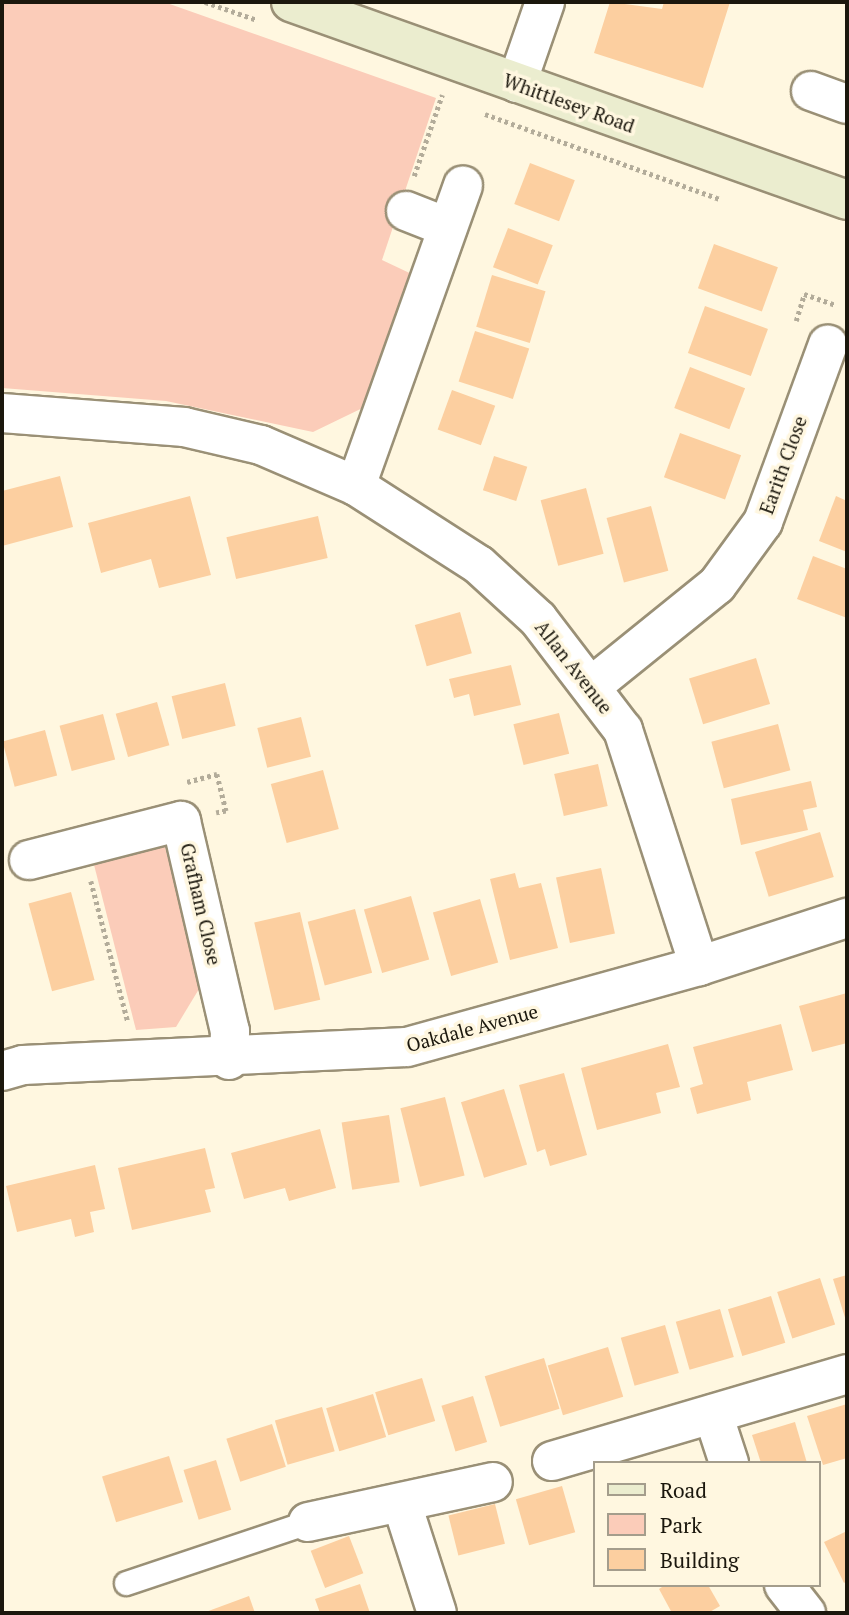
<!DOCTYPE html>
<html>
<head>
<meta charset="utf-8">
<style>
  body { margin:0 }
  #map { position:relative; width:849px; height:1615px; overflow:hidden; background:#fff7e0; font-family:"PT Serif",serif }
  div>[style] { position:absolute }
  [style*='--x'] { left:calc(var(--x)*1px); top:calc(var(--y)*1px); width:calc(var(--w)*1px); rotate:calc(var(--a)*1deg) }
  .green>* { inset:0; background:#fbccb9 }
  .building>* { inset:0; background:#fccfa0; transform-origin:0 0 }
  .path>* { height:4.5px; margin-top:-2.25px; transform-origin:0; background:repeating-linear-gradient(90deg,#b3ac9a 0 3.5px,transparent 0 7px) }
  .roads { filter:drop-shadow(2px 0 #9a9076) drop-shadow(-2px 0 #9a9076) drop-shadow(0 2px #9a9076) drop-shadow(0 -2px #9a9076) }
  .service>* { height:23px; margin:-11.5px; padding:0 11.5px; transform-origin:11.5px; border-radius:11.5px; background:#fff }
  .minor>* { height:38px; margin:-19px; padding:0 19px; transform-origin:19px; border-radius:19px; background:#fff }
  .tertiary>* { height:38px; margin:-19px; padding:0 19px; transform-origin:19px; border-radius:19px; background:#fff }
  .secondary>* { height:38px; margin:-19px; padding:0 19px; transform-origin:19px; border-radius:19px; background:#ebedcf }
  span { translate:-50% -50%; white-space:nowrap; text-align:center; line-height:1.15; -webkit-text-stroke:7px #fff7e0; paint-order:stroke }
  .street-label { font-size:19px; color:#1b170d }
  .frame { position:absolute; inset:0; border:4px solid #1b170d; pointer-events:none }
  .legend { position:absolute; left:593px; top:1461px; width:228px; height:126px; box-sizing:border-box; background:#fff7e0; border:2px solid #a49d8c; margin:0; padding:9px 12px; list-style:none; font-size:21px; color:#1b170d }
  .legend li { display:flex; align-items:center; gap:14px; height:35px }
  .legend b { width:35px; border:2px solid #a49d8c }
</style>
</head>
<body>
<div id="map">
  <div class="green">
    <i style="clip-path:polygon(2px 2px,164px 2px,436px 98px,382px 260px,418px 277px,377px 401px,313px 432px,166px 401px,2px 388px)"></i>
    <i style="clip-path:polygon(143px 837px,165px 847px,202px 984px,176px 1027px,136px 1030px,90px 849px)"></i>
  </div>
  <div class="building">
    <i style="clip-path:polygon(610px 2px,662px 9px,664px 2px,730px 2px,703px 88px,594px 53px)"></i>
    <i style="left:530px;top:163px;width:48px;height:44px;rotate:21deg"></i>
    <i style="left:508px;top:228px;width:48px;height:42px;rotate:21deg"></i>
    <i style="left:714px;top:244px;width:68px;height:47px;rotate:20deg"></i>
    <i style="left:492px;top:275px;width:56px;height:54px;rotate:17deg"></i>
    <i style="left:705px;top:306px;width:67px;height:50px;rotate:20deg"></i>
    <i style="left:475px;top:331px;width:57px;height:53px;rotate:18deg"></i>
    <i style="left:690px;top:367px;width:59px;height:44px;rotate:21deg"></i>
    <i style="left:452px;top:390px;width:46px;height:42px;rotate:20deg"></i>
    <i style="left:680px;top:433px;width:65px;height:47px;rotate:20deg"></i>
    <i style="left:494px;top:456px;width:35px;height:36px;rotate:18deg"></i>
    <i style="clip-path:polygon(60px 476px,73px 527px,2px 546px,2px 491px)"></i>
    <i style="left:586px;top:488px;width:68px;height:47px;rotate:75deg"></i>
    <i style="clip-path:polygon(190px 496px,211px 575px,159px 588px,151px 559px,101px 573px,88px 523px)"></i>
    <i style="clip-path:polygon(836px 496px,847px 501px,847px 552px,819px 541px)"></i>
    <i style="left:651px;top:506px;width:67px;height:46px;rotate:75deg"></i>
    <i style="left:318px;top:516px;width:43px;height:94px;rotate:77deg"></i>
    <i style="clip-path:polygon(813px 556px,847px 569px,847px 618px,797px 599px)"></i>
    <i style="left:460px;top:612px;width:43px;height:47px;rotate:74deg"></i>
    <i style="left:756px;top:658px;width:48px;height:70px;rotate:73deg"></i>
    <i style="clip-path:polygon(511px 665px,521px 705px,474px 716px,469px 694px,454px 698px,449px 679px)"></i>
    <i style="left:225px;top:683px;width:44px;height:55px;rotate:76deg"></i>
    <i style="left:157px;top:702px;width:45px;height:43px;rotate:74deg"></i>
    <i style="left:559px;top:713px;width:42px;height:47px;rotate:76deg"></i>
    <i style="left:103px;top:714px;width:47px;height:45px;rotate:75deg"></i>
    <i style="left:301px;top:717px;width:41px;height:45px;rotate:76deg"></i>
    <i style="left:778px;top:724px;width:48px;height:69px;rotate:75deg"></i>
    <i style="left:45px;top:730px;width:47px;height:44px;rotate:75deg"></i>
    <i style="left:598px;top:764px;width:43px;height:45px;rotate:77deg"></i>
    <i style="left:323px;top:770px;width:61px;height:54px;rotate:75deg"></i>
    <i style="clip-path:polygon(811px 781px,817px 807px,803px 810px,808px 830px,741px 845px,731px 799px)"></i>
    <i style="left:820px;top:832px;width:47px;height:68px;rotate:73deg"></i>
    <i style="left:601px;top:868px;width:67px;height:46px;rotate:78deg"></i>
    <i style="clip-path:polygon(515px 873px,519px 888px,541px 883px,558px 948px,510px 960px,490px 879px)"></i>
    <i style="left:71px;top:892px;width:91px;height:44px;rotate:75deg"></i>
    <i style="left:411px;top:896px;width:66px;height:49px;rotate:74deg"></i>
    <i style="left:480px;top:899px;width:66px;height:49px;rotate:74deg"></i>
    <i style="left:355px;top:909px;width:66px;height:49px;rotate:75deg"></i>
    <i style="left:300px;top:912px;width:90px;height:47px;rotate:77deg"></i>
    <i style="clip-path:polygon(847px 993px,847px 1043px,812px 1052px,799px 1006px)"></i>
    <i style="clip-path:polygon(781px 1024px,793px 1070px,747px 1082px,751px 1100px,697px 1114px,690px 1088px,703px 1084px,693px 1047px)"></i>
    <i style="clip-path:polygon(668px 1044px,680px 1087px,656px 1093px,661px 1113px,597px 1130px,581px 1068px)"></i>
    <i style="clip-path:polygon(564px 1073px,587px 1155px,550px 1166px,545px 1149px,537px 1152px,519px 1085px)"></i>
    <i style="left:504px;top:1089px;width:79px;height:45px;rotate:73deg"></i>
    <i style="left:445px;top:1097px;width:81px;height:46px;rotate:76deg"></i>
    <i style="left:389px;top:1115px;width:68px;height:48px;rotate:81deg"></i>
    <i style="clip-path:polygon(320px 1129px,336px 1188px,289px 1201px,285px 1188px,244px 1199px,231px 1153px)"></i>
    <i style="clip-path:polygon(205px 1148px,215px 1188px,205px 1190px,211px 1212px,132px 1230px,118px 1168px)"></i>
    <i style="clip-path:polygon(95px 1165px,105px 1209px,90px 1212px,94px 1232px,75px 1237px,71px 1219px,17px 1232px,6px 1186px)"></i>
    <i style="clip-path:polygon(847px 1275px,847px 1324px,833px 1279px)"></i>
    <i style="left:820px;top:1278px;width:49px;height:45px;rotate:72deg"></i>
    <i style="left:771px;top:1296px;width:49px;height:45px;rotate:73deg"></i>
    <i style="left:720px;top:1309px;width:50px;height:46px;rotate:74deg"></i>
    <i style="left:665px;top:1325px;width:50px;height:46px;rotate:74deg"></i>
    <i style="left:608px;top:1347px;width:52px;height:63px;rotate:73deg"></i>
    <i style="left:544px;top:1358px;width:53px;height:62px;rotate:73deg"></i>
    <i style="left:422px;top:1378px;width:45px;height:49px;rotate:73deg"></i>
    <i style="left:373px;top:1394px;width:45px;height:49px;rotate:73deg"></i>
    <i style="left:473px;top:1396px;width:48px;height:33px;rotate:73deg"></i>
    <i style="clip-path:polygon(847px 1404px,847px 1458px,823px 1465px,807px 1416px)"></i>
    <i style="left:322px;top:1407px;width:46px;height:49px;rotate:74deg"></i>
    <i style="clip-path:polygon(795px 1422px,807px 1463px,761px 1463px,752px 1435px)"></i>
    <i style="left:272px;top:1424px;width:45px;height:48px;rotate:72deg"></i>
    <i style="left:169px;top:1456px;width:48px;height:70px;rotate:73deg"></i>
    <i style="left:216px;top:1460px;width:52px;height:34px;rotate:73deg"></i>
    <i style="left:562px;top:1486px;width:48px;height:48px;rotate:74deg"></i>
    <i style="left:495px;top:1504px;width:41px;height:48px;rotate:76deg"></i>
    <i style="clip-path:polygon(847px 1531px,847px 1581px,844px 1583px,824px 1542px)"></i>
    <i style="left:349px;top:1536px;width:40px;height:41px;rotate:69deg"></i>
    <i style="clip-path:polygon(360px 1584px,370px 1613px,320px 1613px,315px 1599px)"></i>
    <i style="clip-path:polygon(665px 1585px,708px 1585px,720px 1606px,708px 1613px,672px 1613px,659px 1589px)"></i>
    <i style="clip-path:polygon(249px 1596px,255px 1613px,203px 1613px)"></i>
  </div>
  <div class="path">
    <i style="--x:205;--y:2;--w:55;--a:19.1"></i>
    <i style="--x:485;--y:114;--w:250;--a:19.9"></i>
    <i style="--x:414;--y:176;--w:86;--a:-70.9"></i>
    <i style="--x:796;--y:321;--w:28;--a:-73"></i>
    <i style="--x:804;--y:294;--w:34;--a:19"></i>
    <i style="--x:187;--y:782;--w:31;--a:-15"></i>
    <i style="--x:217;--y:774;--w:38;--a:76"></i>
    <i style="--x:226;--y:811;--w:10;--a:169"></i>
    <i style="--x:91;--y:881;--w:146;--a:75.3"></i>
  </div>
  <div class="roads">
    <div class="service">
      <i style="--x:126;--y:1583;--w:192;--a:-18.5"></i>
    </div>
    <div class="minor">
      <i style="--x:811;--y:91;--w:38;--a:20"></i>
      <i style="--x:406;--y:211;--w:41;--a:21.5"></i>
      <i style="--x:2;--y:413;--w:183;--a:4.4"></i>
      <i style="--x:184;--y:427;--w:79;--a:13.2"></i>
      <i style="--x:261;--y:445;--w:103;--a:23.3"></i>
      <i style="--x:356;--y:486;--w:146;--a:32.7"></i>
      <i style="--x:479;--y:565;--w:80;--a:42.5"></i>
      <i style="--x:538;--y:619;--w:140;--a:52.6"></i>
      <i style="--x:623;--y:730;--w:248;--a:72.1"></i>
      <i style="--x:356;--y:486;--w:319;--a:-70.4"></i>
      <i style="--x:593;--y:685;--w:159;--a:-38.9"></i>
      <i style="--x:717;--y:585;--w:78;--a:-53.9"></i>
      <i style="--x:763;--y:522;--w:189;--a:-69.9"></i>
      <i style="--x:29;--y:860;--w:157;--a:-14.4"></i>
      <i style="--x:181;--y:821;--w:216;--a:76.9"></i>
      <i style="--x:230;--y:1031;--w:29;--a:92"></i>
      <i style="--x:2;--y:1071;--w:22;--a:-16"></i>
      <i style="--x:23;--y:1065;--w:384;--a:-2.7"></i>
      <i style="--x:407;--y:1047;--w:303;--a:-15.5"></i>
      <i style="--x:699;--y:966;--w:156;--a:-18"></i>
      <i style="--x:713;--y:1414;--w:52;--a:71.9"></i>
      <i style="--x:552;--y:1461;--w:308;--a:-16.4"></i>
      <i style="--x:402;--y:1504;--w:114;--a:72.2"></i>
      <i style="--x:308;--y:1522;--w:189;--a:-12.2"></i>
      <i style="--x:784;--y:1585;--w:36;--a:52"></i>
    </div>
    <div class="tertiary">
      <i style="--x:517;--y:83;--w:86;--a:-70.9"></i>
    </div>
    <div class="secondary">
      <i style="--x:291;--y:2;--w:590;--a:19.6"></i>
    </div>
  </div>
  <div class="street-label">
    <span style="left:569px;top:103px;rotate:20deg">Whittlesey Road</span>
    <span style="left:783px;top:465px;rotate:-70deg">Earith Close</span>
    <span style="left:574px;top:667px;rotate:52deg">Allan Avenue</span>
    <span style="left:201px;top:904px;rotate:77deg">Grafham Close</span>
    <span style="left:472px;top:1028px;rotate:-15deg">Oakdale Avenue</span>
  </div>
  <div class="frame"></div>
  <ul class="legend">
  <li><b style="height:9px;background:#ebedcf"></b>Road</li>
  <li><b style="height:19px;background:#fbccb9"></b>Park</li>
  <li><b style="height:19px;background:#fccfa0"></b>Building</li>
  </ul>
</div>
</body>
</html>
